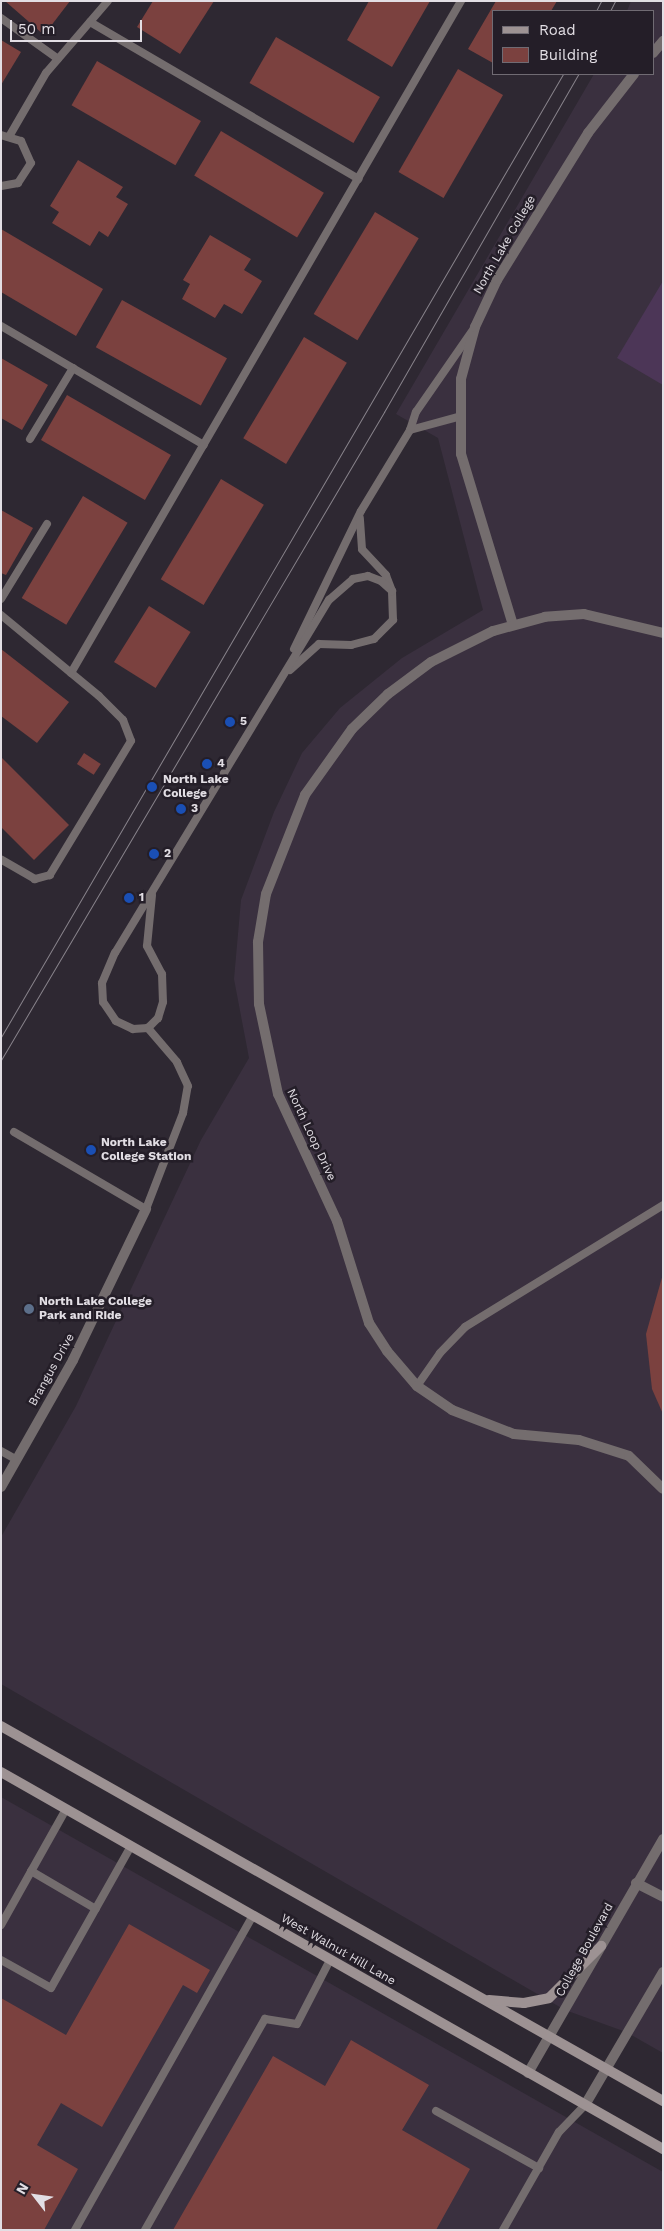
<!DOCTYPE html>
<html>
<head>
<meta charset="utf-8">
<style>
  body { margin:0 }
  #map { position:relative; width:664px; height:2231px; overflow:hidden; background:#2e2832; font-family:"Work Sans",sans-serif }
  div>[style] { position:absolute }
  [style*='--x'] { left:calc(var(--x)*1px); top:calc(var(--y)*1px); width:calc(var(--w)*1px); rotate:calc(var(--a)*1deg) }
  .built>* { inset:0; background:#3a303f }
  .green>* { inset:0; background:#4c3657 }
  .building>* { inset:0; background:#7b413f; transform-origin:0 0 }
  .lane>* { height:8px; margin:-4px; padding:0 4px; transform-origin:4px; border-radius:4px; background:#746d6e }
  .street>* { height:10px; margin:-5px; padding:0 5px; transform-origin:5px; border-radius:5px; background:#746d6e }
  .secondary>* { height:10px; margin:-5px; padding:0 5px; transform-origin:5px; border-radius:5px; background:#9d9293 }
  .tram>* { height:1px; margin:-0.5px; padding:0 0.5px; transform-origin:0.5px; border-radius:0.5px; background:#88838b }
  .dots>* { width:14px; height:14px; translate:-50% -50%; box-sizing:border-box; border:2px solid #241e28; border-radius:50% }
  span { translate:-50% -50%; white-space:nowrap; text-align:center; line-height:1.15; -webkit-text-stroke:5px #241e28; paint-order:stroke }
  .street-label { font-size:12px; color:#e2dee4 }
  .poi-label { font-size:12px; color:#e2dee4; font-weight:700 }
  .left { translate:0 -50%; text-align:left }
  .frame { position:absolute; inset:0; border:2px solid #e2dee4; pointer-events:none }
  .legend { position:absolute; left:492px; top:10px; width:162px; height:65px; box-sizing:border-box; background:#241e28; border:1px solid #706b73; margin:0; padding:6px 9px; list-style:none; font-size:15px; color:#e2dee4 }
  .legend li { display:flex; align-items:center; gap:10px; height:25px }
  .legend b { width:25px; border:1px solid #706b73 }
  .north { position:absolute; left:10px; top:2171px; width:50px; height:50px; -webkit-text-stroke:4px #241e28; paint-order:stroke; rotate:300deg; font-size:14px; font-weight:700; line-height:20px; text-align:center; color:#e2dee4 }
  .north::after { content:''; display:block; margin:auto; width:18px; height:22px; background:#e2dee4; clip-path:polygon(50% 0,100% 100%,50% 72%,0 100%) }
  .scale { position:absolute; left:10px; top:20px; width:132px; height:22px; box-sizing:border-box; border:2px solid #e2dee4; border-top:0; padding-left:6px; font-size:15px; line-height:18px; white-space:nowrap; color:#e2dee4; -webkit-text-stroke:4px #241e28; paint-order:stroke }
</style>
</head>
<body>
<div id="map">
  <div class="built">
    <i style="clip-path:polygon(631px 1px,663px 1px,663px 2053px,626px 2032px,565px 2010px,1px 1684px,1px 1537px,76px 1406px,201px 1140px,249px 1058px,234px 979px,241px 900px,274px 812px,302px 753px,340px 708px,402px 658px,483px 610px,438px 438px,396px 414px,594px 74px,653px 74px,653px 11px,627px 11px)"></i>
    <i style="clip-path:polygon(1px 1797px,663px 2172px,663px 2230px,1px 2230px)"></i>
  </div>
  <div class="green">
    <i style="clip-path:polygon(663px 281px,663px 385px,617px 358px)"></i>
  </div>
  <div class="building">
    <i style="clip-path:polygon(5px 1px,70px 1px,44px 35px)"></i>
    <i style="clip-path:polygon(153px 1px,214px 1px,180px 54px,137px 27px)"></i>
    <i style="clip-path:polygon(369px 1px,430px 1px,392px 67px,347px 40px)"></i>
    <i style="clip-path:polygon(496px 1px,557px 1px,551px 11px,493px 11px,493px 63px,468px 49px)"></i>
    <i style="left:276px;top:37px;width:120px;height:53px;rotate:30deg"></i>
    <i style="clip-path:polygon(1px 40px,21px 52px,1px 85px)"></i>
    <i style="left:97px;top:61px;width:120px;height:51px;rotate:30deg"></i>
    <i style="left:458px;top:69px;width:52px;height:119px;rotate:30deg"></i>
    <i style="left:221px;top:131px;width:120px;height:52px;rotate:31deg"></i>
    <i style="clip-path:polygon(78px 160px,123px 187px,116px 197px,128px 204px,108px 237px,99px 231px,90px 246px,52px 223px,59px 212px,50px 206px)"></i>
    <i style="left:375px;top:212px;width:51px;height:119px;rotate:31deg"></i>
    <i style="clip-path:polygon(1px 229px,103px 289px,76px 336px,1px 292px)"></i>
    <i style="clip-path:polygon(210px 235px,251px 259px,244px 270px,262px 281px,242px 314px,224px 304px,215px 318px,182px 299px,190px 284px,183px 280px)"></i>
    <i style="left:122px;top:300px;width:120px;height:54px;rotate:29deg"></i>
    <i style="left:304px;top:337px;width:50px;height:118px;rotate:31deg"></i>
    <i style="clip-path:polygon(1px 358px,48px 385px,22px 430px,1px 418px)"></i>
    <i style="left:67px;top:395px;width:120px;height:52px;rotate:30deg"></i>
    <i style="left:221px;top:479px;width:50px;height:117px;rotate:31deg"></i>
    <i style="left:83px;top:496px;width:52px;height:119px;rotate:31deg"></i>
    <i style="clip-path:polygon(1px 510px,33px 528px,6px 575px,1px 573px)"></i>
    <i style="left:149px;top:606px;width:49px;height:66px;rotate:32deg"></i>
    <i style="clip-path:polygon(1px 649px,69px 702px,37px 743px,1px 716px)"></i>
    <i style="left:84px;top:753px;width:20px;height:13px;rotate:33deg"></i>
    <i style="clip-path:polygon(1px 757px,69px 825px,34px 860px,1px 827px)"></i>
    <i style="clip-path:polygon(663px 1274px,663px 1414px,652px 1389px,646px 1334px)"></i>
    <i style="clip-path:polygon(129px 1924px,210px 1970px,197px 1993px,183px 1985px,102px 2127px,61px 2103px,37px 2145px,78px 2169px,44px 2230px,1px 2230px,1px 1998px,66px 2035px)"></i>
    <i style="clip-path:polygon(351px 2040px,429px 2085px,402px 2130px,470px 2169px,436px 2230px,173px 2230px,273px 2056px,325px 2086px)"></i>
  </div>
  <div class="lane">
    <i style="--x:1;--y:18;--w:70;--a:35.7"></i>
    <i style="--x:90;--y:22;--w:311;--a:30.3"></i>
    <i style="--x:1;--y:135;--w:21;--a:17"></i>
    <i style="--x:21;--y:141;--w:24;--a:66"></i>
    <i style="--x:31;--y:163;--w:24;--a:123"></i>
    <i style="--x:18;--y:183;--w:17;--a:170"></i>
    <i style="--x:10;--y:135;--w:72;--a:-59.9"></i>
    <i style="--x:46;--y:73;--w:95;--a:-49.3"></i>
    <i style="--x:1;--y:326;--w:235;--a:30.4"></i>
    <i style="--x:410;--y:430;--w:50;--a:-15.2"></i>
    <i style="--x:30;--y:439;--w:83;--a:-58.8"></i>
    <i style="--x:1;--y:599;--w:88;--a:-58.5"></i>
    <i style="--x:1;--y:615;--w:127;--a:39.6"></i>
    <i style="--x:99;--y:696;--w:34;--a:45"></i>
    <i style="--x:123;--y:720;--w:22;--a:69"></i>
    <i style="--x:131;--y:741;--w:157;--a:121.2"></i>
    <i style="--x:50;--y:875;--w:16;--a:165"></i>
    <i style="--x:35;--y:879;--w:39;--a:-150"></i>
    <i style="--x:294;--y:649;--w:153;--a:-64.1"></i>
    <i style="--x:361;--y:511;--w:95;--a:-58.8"></i>
    <i style="--x:410;--y:430;--w:19;--a:-72"></i>
    <i style="--x:416;--y:412;--w:98;--a:-55.3"></i>
    <i style="--x:290;--y:670;--w:39;--a:-42"></i>
    <i style="--x:319;--y:644;--w:32;--a:2"></i>
    <i style="--x:351;--y:645;--w:24;--a:-15"></i>
    <i style="--x:374;--y:639;--w:27;--a:-45"></i>
    <i style="--x:393;--y:620;--w:29;--a:-92"></i>
    <i style="--x:392;--y:591;--w:17;--a:-111"></i>
    <i style="--x:386;--y:575;--w:35;--a:-133"></i>
    <i style="--x:362;--y:549;--w:31;--a:-94"></i>
    <i style="--x:71;--y:673;--w:777;--a:-59.87"></i>
    <i style="--x:152;--y:895;--w:51;--a:95.6"></i>
    <i style="--x:147;--y:946;--w:32;--a:62"></i>
    <i style="--x:162;--y:974;--w:28;--a:88"></i>
    <i style="--x:163;--y:1002;--w:17;--a:107"></i>
    <i style="--x:158;--y:1018;--w:14;--a:135"></i>
    <i style="--x:148;--y:1028;--w:15;--a:176"></i>
    <i style="--x:133;--y:1029;--w:19;--a:-155"></i>
    <i style="--x:116;--y:1021;--w:23;--a:-124"></i>
    <i style="--x:103;--y:1002;--w:19;--a:-93"></i>
    <i style="--x:102;--y:983;--w:33;--a:-67"></i>
    <i style="--x:115;--y:953;--w:413;--a:-58.8"></i>
    <i style="--x:329;--y:600;--w:32;--a:-41"></i>
    <i style="--x:353;--y:579;--w:15;--a:-11"></i>
    <i style="--x:368;--y:576;--w:14;--a:21"></i>
    <i style="--x:381;--y:581;--w:15;--a:42"></i>
    <i style="--x:14;--y:1132;--w:153;--a:30.3"></i>
    <i style="--x:146;--y:1209;--w:103;--a:-68.9"></i>
    <i style="--x:183;--y:1113;--w:27;--a:-80"></i>
    <i style="--x:188;--y:1086;--w:26;--a:-115"></i>
    <i style="--x:177;--y:1062;--w:45;--a:-130.5"></i>
    <i style="--x:417;--y:1386;--w:40;--a:-55.1"></i>
    <i style="--x:440;--y:1353;--w:36;--a:-46"></i>
    <i style="--x:465;--y:1327;--w:233;--a:-31.6"></i>
    <i style="--x:1;--y:1451;--w:18;--a:29"></i>
    <i style="--x:31;--y:1871;--w:75;--a:30.3"></i>
    <i style="--x:1;--y:1925;--w:133;--a:-60.7"></i>
    <i style="--x:1;--y:1960;--w:57;--a:29.2"></i>
    <i style="--x:51;--y:1988;--w:163;--a:-60.6"></i>
    <i style="--x:436;--y:2111;--w:118;--a:29"></i>
    <i style="--x:75;--y:2230;--w:361;--a:-60.5"></i>
    <i style="--x:145;--y:2230;--w:243;--a:-60.4"></i>
    <i style="--x:265;--y:2019;--w:32;--a:9"></i>
    <i style="--x:297;--y:2024;--w:72;--a:-62.7"></i>
    <i style="--x:503;--y:2230;--w:113;--a:-60.3"></i>
    <i style="--x:559;--y:2132;--w:37;--a:-46"></i>
  </div>
  <div class="street">
    <i style="--x:653;--y:53;--w:16;--a:-50"></i>
    <i style="--x:513;--y:625;--w:179;--a:-106.9"></i>
    <i style="--x:461;--y:454;--w:75;--a:-90"></i>
    <i style="--x:461;--y:379;--w:54;--a:-74.9"></i>
    <i style="--x:475;--y:327;--w:52;--a:-64.9"></i>
    <i style="--x:497;--y:280;--w:173;--a:-58.2"></i>
    <i style="--x:588;--y:133;--w:75;--a:-52.1"></i>
    <i style="--x:663;--y:633;--w:81;--a:-166.5"></i>
    <i style="--x:584;--y:614;--w:39;--a:176"></i>
    <i style="--x:545;--y:617;--w:54;--a:164.9"></i>
    <i style="--x:493;--y:631;--w:69;--a:153.4"></i>
    <i style="--x:431;--y:662;--w:54;--a:143.3"></i>
    <i style="--x:388;--y:694;--w:50;--a:135.8"></i>
    <i style="--x:352;--y:729;--w:81;--a:125.5"></i>
    <i style="--x:305;--y:795;--w:106;--a:111.5"></i>
    <i style="--x:266;--y:894;--w:49;--a:99.5"></i>
    <i style="--x:258;--y:942;--w:62;--a:89.1"></i>
    <i style="--x:259;--y:1004;--w:92;--a:78.1"></i>
    <i style="--x:278;--y:1094;--w:140;--a:65.1"></i>
    <i style="--x:337;--y:1221;--w:107;--a:72.6"></i>
    <i style="--x:369;--y:1323;--w:33;--a:57"></i>
    <i style="--x:387;--y:1351;--w:46;--a:49.4"></i>
    <i style="--x:417;--y:1386;--w:42;--a:34.4"></i>
    <i style="--x:452;--y:1410;--w:66;--a:21.2"></i>
    <i style="--x:514;--y:1434;--w:65;--a:5.3"></i>
    <i style="--x:579;--y:1440;--w:52;--a:17.7"></i>
    <i style="--x:629;--y:1456;--w:47;--a:44.1"></i>
    <i style="--x:1;--y:1487;--w:146;--a:-60.4"></i>
    <i style="--x:73;--y:1360;--w:168;--a:-64.2"></i>
    <i style="--x:636;--y:1883;--w:30;--a:27"></i>
    <i style="--x:528;--y:2073;--w:270;--a:-60"></i>
    <i style="--x:585;--y:2105;--w:154;--a:-59.6"></i>
  </div>
  <div class="secondary">
    <i style="--x:1;--y:1726;--w:761;--a:29.53"></i>
    <i style="--x:1;--y:1772;--w:762;--a:29.66"></i>
    <i style="--x:489;--y:2000;--w:35;--a:5"></i>
    <i style="--x:524;--y:2003;--w:25;--a:-11"></i>
    <i style="--x:549;--y:1998;--w:74;--a:-45"></i>
  </div>
  <div class="tram">
    <i style="--x:596;--y:11;--w:11;--a:-63"></i>
    <i style="--x:610;--y:11;--w:11;--a:-63"></i>
    <i style="--x:1;--y:1037;--w:1115;--a:-59.73"></i>
    <i style="--x:1;--y:1060;--w:753;--a:-59.41"></i>
    <i style="--x:384;--y:412;--w:390;--a:-60.1"></i>
  </div>
  <div class="dots">
    <i style="left:230px;top:722px;background:#1a4fb4"></i>
    <i style="left:207px;top:764px;background:#1a4fb4"></i>
    <i style="left:152px;top:787px;background:#1a4fb4"></i>
    <i style="left:181px;top:809px;background:#1a4fb4"></i>
    <i style="left:154px;top:854px;background:#1a4fb4"></i>
    <i style="left:129px;top:898px;background:#1a4fb4"></i>
    <i style="left:91px;top:1150px;background:#1a4fb4"></i>
    <i style="left:29px;top:1309px;background:#5c6f8a"></i>
  </div>
  <div class="street-label">
    <span style="left:505px;top:245px;rotate:-60deg">North Lake College</span>
    <span style="left:311px;top:1135px;rotate:65deg">North Loop Drive</span>
    <span style="left:52px;top:1370px;rotate:-61deg">Brangus Drive</span>
    <span style="left:338px;top:1950px;rotate:30deg">West Walnut Hill Lane</span>
    <span style="left:585px;top:1950px;rotate:-61deg">College Boulevard</span>
  </div>
  <div class="poi-label">
    <span class="left" style="left:240px;top:722px">5</span>
    <span class="left" style="left:217px;top:764px">4</span>
    <span class="left" style="left:163px;top:787px">North Lake<br>College</span>
    <span class="left" style="left:191px;top:809px">3</span>
    <span class="left" style="left:164px;top:854px">2</span>
    <span class="left" style="left:139px;top:898px">1</span>
    <span class="left" style="left:101px;top:1150px">North Lake<br>College Station</span>
    <span class="left" style="left:39px;top:1309px">North Lake College<br>Park and Ride</span>
  </div>
  <div class="frame"></div>
  <ul class="legend">
  <li><b style="height:6px;background:#9d9293"></b>Road</li>
  <li><b style="height:14px;background:#7b413f"></b>Building</li>
  </ul>
  <div class="north">N</div>
  <div class="scale">50 m</div>
</div>
</body>
</html>
